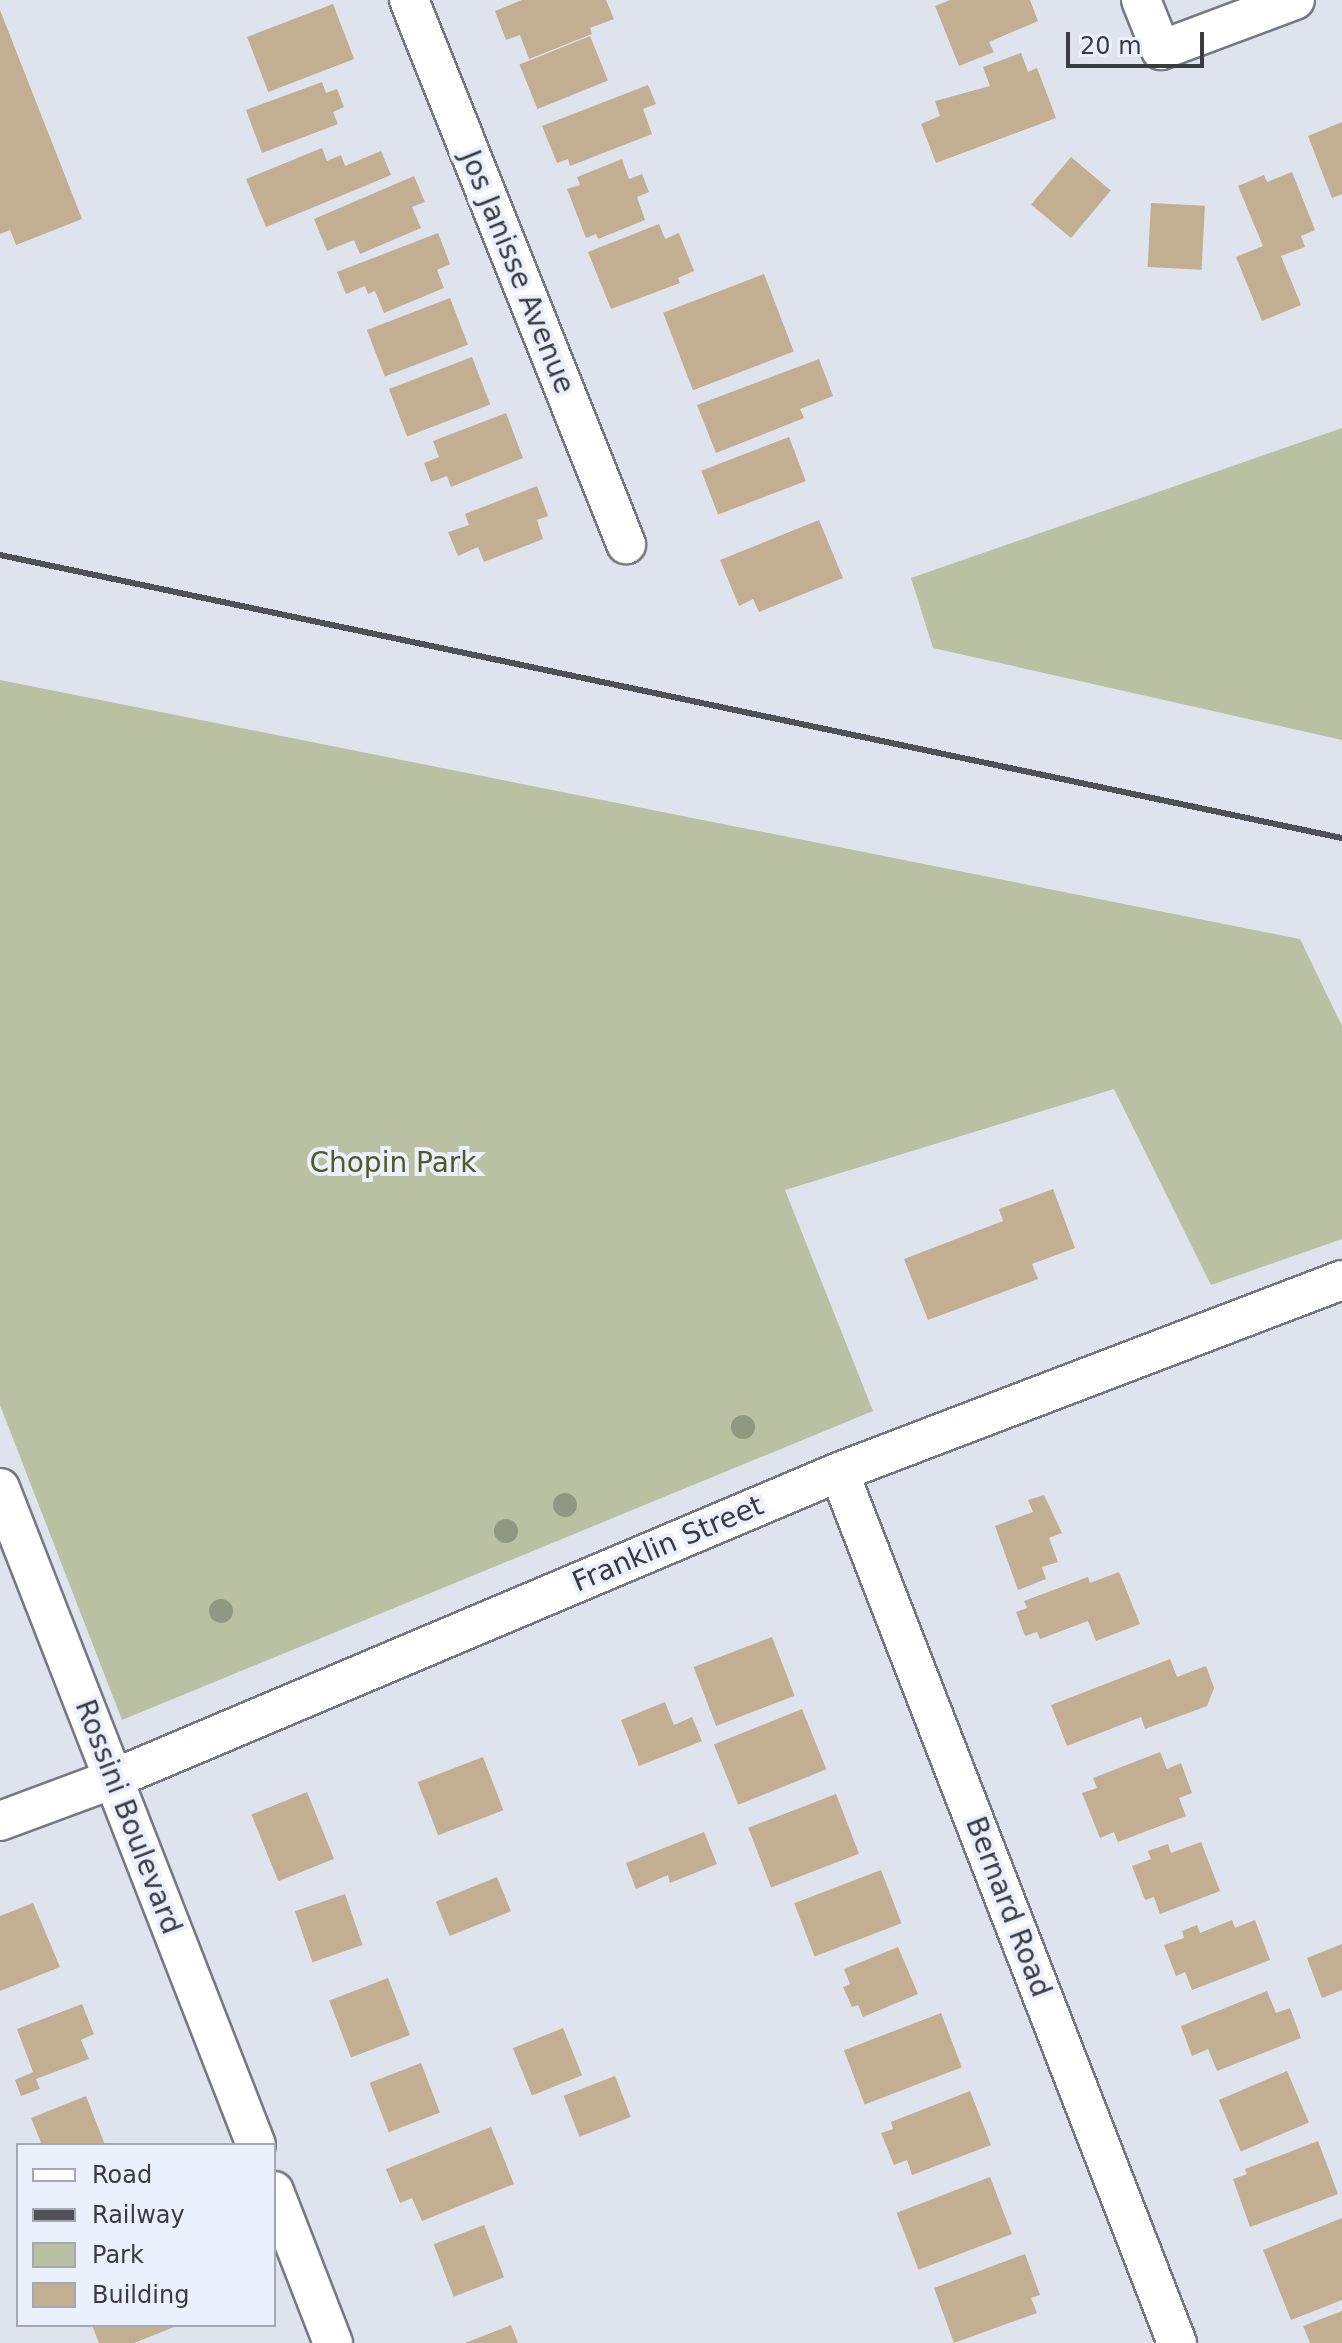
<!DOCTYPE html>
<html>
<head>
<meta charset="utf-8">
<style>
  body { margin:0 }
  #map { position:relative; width:1342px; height:2343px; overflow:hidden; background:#dee3ee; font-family:"DejaVu Sans",sans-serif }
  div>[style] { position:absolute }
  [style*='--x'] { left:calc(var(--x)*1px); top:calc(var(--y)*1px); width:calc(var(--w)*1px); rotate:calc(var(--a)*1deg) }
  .green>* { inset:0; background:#b9c1a2 }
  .building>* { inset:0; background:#c2af92; transform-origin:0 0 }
  .roads { filter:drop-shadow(2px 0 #747983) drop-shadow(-2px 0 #747983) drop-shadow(0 2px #747983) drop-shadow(0 -2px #747983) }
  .street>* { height:38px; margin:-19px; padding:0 19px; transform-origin:19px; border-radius:19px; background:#fff }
  .rail>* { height:6px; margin:-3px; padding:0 3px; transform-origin:3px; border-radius:3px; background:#4f5257 }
  .trees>* { width:24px; height:24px; margin:-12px; border-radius:50%; background:#909881 }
  span { translate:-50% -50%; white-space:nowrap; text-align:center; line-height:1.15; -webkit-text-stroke:8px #ebf1fc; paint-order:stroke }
  .street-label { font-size:28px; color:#393b3f }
  .park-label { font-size:28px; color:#505a27 }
  .legend { position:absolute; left:16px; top:2143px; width:260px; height:184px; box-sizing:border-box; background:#ebf1fc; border:2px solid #a4a8b0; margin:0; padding:10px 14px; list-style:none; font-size:24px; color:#393b3f }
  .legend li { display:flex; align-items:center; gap:16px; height:40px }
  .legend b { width:40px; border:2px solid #a4a8b0 }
  .scale { position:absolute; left:1066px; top:32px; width:138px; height:36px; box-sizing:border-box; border:4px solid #393b3f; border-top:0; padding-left:10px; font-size:24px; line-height:28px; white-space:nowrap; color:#393b3f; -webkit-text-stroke:6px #ebf1fc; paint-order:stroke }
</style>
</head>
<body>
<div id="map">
  <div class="green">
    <i style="clip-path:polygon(1342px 428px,1342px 740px,933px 648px,911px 578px)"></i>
    <i style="clip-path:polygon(0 680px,1300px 939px,1342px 1026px,1342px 1239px,1211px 1285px,1114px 1089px,785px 1190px,873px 1411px,122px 1720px,0 1405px)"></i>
  </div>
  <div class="building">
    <i style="clip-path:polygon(522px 0,606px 0,614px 19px,590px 28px,592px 34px,529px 59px,520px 35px,506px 40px,495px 11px)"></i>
    <i style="clip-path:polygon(950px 0,1030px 0,1038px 21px,989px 42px,994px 52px,959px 66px,935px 6px)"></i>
    <i style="left:333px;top:4px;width:59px;height:92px;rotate:69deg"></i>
    <i style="clip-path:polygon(0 10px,82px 219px,16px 245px,10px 230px,0 234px)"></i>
    <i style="left:590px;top:36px;width:48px;height:76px;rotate:68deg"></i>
    <i style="clip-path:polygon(1021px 53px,1028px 72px,1037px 68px,1056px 118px,936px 163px,921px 124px,940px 116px,935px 101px,990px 86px,983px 67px)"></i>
    <i style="clip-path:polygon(322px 82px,326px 93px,337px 89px,344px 107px,333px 112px,338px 124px,262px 153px,246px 110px)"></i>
    <i style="clip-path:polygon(648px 85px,656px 104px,643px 109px,652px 134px,570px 166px,568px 159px,557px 163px,542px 126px)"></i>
    <i style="clip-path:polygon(1342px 122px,1342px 194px,1332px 198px,1308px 136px)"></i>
    <i style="clip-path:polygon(322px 148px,327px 161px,341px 155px,345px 166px,381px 151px,391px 175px,266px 227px,246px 179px)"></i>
    <i style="left:1071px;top:157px;width:52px;height:62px;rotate:40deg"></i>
    <i style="clip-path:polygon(622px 159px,629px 179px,642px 174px,649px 192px,637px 197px,645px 220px,598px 239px,596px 234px,586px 238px,567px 189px,580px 185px,577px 177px)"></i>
    <i style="clip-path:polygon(1292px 172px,1315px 230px,1301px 236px,1305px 247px,1281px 256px,1301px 305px,1262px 321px,1236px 257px,1263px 246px,1238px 186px,1264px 175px,1267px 182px)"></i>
    <i style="clip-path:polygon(414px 176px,425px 202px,412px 207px,421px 228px,360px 254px,354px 240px,327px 251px,314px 219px)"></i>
    <i style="left:1151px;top:203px;width:54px;height:64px;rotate:3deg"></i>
    <i style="clip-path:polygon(659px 224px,665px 239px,679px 233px,694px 271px,678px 278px,680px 283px,611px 309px,588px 252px)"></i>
    <i style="clip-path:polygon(438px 233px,450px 264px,437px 270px,444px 288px,384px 313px,375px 291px,368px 294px,365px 286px,346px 294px,337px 272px)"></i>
    <i style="left:764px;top:274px;width:83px;height:108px;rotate:69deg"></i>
    <i style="left:450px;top:298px;width:50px;height:89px;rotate:69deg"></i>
    <i style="left:472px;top:357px;width:51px;height:89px;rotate:69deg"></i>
    <i style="clip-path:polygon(819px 359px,833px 396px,800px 409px,804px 418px,716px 453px,697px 405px)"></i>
    <i style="clip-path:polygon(506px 413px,523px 458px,451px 487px,447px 476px,431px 482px,424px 463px,439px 457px,433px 441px)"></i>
    <i style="left:789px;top:437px;width:47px;height:94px;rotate:69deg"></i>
    <i style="clip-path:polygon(537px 486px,548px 516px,537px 520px,543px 539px,484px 562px,478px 547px,458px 556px,448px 532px,469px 525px,465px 514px)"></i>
    <i style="clip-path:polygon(819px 520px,843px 578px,759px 612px,753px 599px,739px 606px,720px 560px)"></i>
    <i style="clip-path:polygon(1053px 1189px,1075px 1248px,1032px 1264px,1038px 1279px,928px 1320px,904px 1259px,1003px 1221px,999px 1209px)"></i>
    <i style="clip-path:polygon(1044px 1495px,1062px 1533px,1049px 1538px,1058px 1562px,1042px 1567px,1046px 1579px,1018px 1590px,995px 1526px,1033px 1512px,1028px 1500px)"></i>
    <i style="clip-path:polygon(1119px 1572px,1140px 1624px,1096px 1641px,1088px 1621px,1040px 1639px,1037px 1632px,1025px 1636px,1016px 1612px,1027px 1608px,1024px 1601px,1088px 1577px,1090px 1583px)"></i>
    <i style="left:772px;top:1637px;width:63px;height:84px;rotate:69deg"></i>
    <i style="clip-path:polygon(1170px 1659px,1177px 1677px,1206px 1666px,1214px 1688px,1207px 1706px,1145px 1729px,1141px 1717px,1067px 1746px,1051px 1705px)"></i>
    <i style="clip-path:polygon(665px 1702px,674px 1725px,692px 1717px,702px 1741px,639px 1766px,621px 1720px)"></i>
    <i style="left:802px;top:1709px;width:65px;height:95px;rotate:68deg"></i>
    <i style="clip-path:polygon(1160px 1752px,1167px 1769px,1181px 1763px,1192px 1793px,1179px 1798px,1186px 1816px,1118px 1842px,1114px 1832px,1100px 1838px,1082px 1793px,1097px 1788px,1093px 1778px)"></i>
    <i style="left:483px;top:1757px;width:57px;height:70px;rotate:69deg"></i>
    <i style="left:307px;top:1792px;width:72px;height:60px;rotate:68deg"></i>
    <i style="left:836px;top:1794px;width:64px;height:94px;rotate:69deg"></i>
    <i style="clip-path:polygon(704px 1832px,717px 1864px,670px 1883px,668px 1875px,636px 1889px,626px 1863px)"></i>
    <i style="clip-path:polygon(1201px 1842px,1220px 1891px,1160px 1914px,1154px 1897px,1145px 1900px,1132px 1866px,1151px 1859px,1148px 1851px,1168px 1844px,1171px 1853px)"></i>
    <i style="left:881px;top:1870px;width:57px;height:93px;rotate:69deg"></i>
    <i style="left:497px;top:1877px;width:37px;height:66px;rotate:68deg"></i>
    <i style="left:345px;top:1894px;width:54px;height:53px;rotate:71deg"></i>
    <i style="clip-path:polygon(33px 1903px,60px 1967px,0 1991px,0 1916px)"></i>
    <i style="clip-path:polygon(1232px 1920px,1235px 1928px,1255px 1920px,1270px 1960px,1192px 1990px,1185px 1972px,1176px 1976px,1164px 1945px,1184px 1938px,1182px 1931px,1197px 1925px,1200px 1933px)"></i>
    <i style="clip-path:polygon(1342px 1944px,1342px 1990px,1322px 1998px,1307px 1958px)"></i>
    <i style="clip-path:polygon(898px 1947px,918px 1994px,863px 2017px,858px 2005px,852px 2007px,843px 1987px,850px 1984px,844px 1969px)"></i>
    <i style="left:388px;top:1978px;width:61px;height:63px;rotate:69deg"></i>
    <i style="clip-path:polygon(1267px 1991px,1276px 2013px,1290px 2008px,1301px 2038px,1217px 2071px,1208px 2049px,1192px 2056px,1181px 2026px)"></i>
    <i style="clip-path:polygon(82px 2004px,94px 2034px,81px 2040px,89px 2059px,36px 2079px,40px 2089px,21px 2096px,15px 2080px,33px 2072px,17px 2029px)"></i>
    <i style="left:941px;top:2013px;width:58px;height:104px;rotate:69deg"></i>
    <i style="left:563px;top:2028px;width:51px;height:54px;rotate:68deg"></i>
    <i style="left:421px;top:2063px;width:53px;height:55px;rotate:69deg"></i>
    <i style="left:1287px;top:2071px;width:56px;height:74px;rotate:67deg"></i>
    <i style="left:615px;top:2076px;width:44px;height:55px;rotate:69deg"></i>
    <i style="clip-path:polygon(970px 2091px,991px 2145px,912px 2175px,907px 2160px,894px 2165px,881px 2133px,893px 2129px,891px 2122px)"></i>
    <i style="clip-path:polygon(86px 2096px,105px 2145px,42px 2145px,31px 2118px)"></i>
    <i style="clip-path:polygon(491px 2127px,514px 2184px,422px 2221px,412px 2198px,400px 2203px,386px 2169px)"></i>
    <i style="clip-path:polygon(1318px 2141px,1338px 2194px,1250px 2227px,1233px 2179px,1247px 2174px,1245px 2169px)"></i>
    <i style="left:990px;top:2177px;width:61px;height:100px;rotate:69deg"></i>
    <i style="clip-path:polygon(1342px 2218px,1342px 2300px,1291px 2320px,1263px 2250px)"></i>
    <i style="left:484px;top:2225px;width:56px;height:54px;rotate:69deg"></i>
    <i style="clip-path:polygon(1025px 2254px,1040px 2295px,1031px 2298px,1037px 2313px,954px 2343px,934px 2288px)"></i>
    <i style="clip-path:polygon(1342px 2311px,1342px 2343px,1310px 2343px,1303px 2326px)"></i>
    <i style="clip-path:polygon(92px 2325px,179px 2325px,134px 2343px,99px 2343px)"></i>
    <i style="clip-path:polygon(511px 2325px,518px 2343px,465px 2343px)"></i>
  </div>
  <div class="roads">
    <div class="street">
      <i style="--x:409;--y:0;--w:586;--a:68.25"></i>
      <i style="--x:1141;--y:0;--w:54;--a:68.2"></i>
      <i style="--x:1161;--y:50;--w:143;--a:-20.5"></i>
      <i style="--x:839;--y:1472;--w:934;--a:68.79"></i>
      <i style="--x:0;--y:1488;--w:705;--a:68.71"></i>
      <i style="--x:0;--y:1821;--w:121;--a:-20.4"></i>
      <i style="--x:113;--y:1779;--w:788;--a:-22.92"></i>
      <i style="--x:839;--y:1472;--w:538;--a:-20.89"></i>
      <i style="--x:274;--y:2191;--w:163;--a:68.8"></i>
    </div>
  </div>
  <div class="rail">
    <i style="--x:0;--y:555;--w:1372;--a:11.91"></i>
  </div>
  <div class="trees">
    <i style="left:743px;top:1427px"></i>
    <i style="left:565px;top:1505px"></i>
    <i style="left:506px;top:1531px"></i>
    <i style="left:221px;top:1611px"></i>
  </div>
  <div class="street-label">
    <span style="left:517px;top:272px;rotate:68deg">Jos Janisse Avenue</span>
    <span style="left:668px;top:1544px;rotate:-23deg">Franklin Street</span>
    <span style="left:128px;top:1817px;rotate:69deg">Rossini Boulevard</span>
    <span style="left:1008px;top:1907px;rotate:69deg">Bernard Road</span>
  </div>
  <div class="park-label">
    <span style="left:393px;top:1163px">Chopin Park</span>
  </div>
  <ul class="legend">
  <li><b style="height:10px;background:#fff"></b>Road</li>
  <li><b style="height:10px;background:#4f5257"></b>Railway</li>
  <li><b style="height:22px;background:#b9c1a2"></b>Park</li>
  <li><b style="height:22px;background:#c2af92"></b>Building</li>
  </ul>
  <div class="scale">20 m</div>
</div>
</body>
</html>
